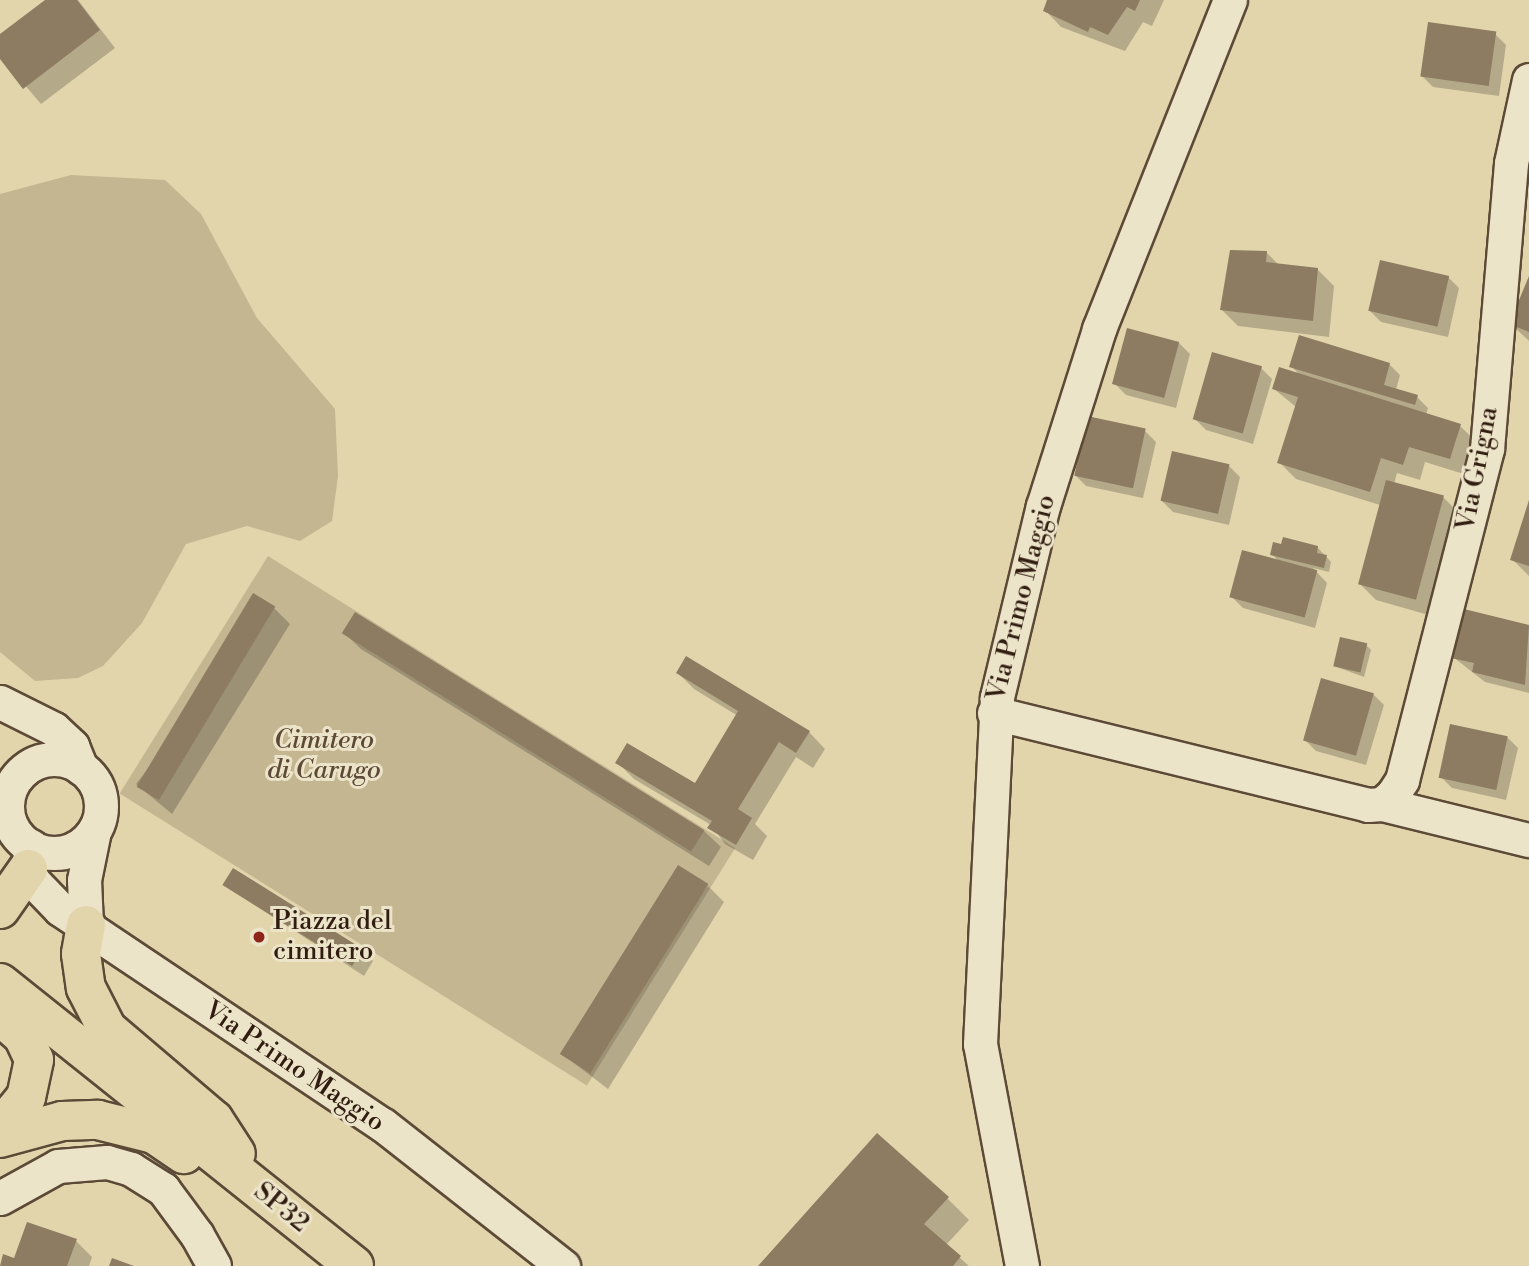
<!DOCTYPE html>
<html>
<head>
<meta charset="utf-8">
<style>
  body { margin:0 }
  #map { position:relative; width:1529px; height:1266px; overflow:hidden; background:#e2d5ac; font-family:"Libre Bodoni",serif }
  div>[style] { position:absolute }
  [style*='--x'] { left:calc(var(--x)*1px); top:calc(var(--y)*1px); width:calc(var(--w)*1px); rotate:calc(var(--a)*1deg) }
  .green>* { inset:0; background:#c4b691; transform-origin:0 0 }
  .shadow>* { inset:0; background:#0003 }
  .building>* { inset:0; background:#8d7c61; transform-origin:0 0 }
  .roads { filter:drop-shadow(2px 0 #5c4a37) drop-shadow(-2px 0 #5c4a37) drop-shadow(0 2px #5c4a37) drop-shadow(0 -2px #5c4a37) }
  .minor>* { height:33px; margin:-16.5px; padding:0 16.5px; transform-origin:16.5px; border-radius:16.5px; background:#ece4c9 }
  .minor>.ring { margin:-16.5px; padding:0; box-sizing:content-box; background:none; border:33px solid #ece4c9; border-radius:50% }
  .major>* { height:38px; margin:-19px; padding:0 19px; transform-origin:19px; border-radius:19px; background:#e2d5ac }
  .dots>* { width:19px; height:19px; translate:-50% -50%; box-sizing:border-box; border:4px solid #ece4c9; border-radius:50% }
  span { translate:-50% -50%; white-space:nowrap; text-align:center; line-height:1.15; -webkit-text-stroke:6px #ece4c9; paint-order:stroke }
  .street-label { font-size:26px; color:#301c10 }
  .park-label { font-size:26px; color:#5c4a37; font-style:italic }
  .poi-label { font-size:26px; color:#301c10 }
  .left { translate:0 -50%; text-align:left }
</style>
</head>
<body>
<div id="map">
  <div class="green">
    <i style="clip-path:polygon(71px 175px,165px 180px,201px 214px,257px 318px,335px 409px,338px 476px,332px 521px,300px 541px,247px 526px,186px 544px,142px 623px,103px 666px,78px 678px,35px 681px,0 652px,0 194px)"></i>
    <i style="left:268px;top:556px;width:551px;height:280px;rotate:32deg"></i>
  </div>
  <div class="shadow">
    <i style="clip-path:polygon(48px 0,78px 0,115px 48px,41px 104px,0 56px,0 36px)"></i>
    <i style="clip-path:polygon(1049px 0,1164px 0,1152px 26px,1143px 22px,1125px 51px,1061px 27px,1045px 10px)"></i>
    <i style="clip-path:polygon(1495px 34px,1506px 45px,1499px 96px,1433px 87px,1422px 76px)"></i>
    <i style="clip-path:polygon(1267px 253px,1279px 265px,1317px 269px,1334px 286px,1329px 337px,1238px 326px,1222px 310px)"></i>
    <i style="clip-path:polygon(1448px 277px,1459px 288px,1448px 337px,1381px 322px,1370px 311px)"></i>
    <i style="clip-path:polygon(1529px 280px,1529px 341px,1511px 324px)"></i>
    <i style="clip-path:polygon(1179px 343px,1190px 354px,1176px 408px,1126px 395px,1115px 384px)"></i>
    <i style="clip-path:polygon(1389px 364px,1400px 375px,1396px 390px,1417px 397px,1428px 408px,1426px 415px,1460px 426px,1477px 442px,1467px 475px,1425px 462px,1420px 480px,1397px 473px,1394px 484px,1444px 498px,1460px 514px,1432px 616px,1376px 600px,1359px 583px,1380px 505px,1296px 479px,1279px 462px,1296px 407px,1274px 389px,1301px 376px,1291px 366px)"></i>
    <i style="clip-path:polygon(1261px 368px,1272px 379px,1253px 444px,1206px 430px,1195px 419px)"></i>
    <i style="clip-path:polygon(1145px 431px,1156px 442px,1143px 498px,1086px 486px,1075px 475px)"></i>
    <i style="clip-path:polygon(1229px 466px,1240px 477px,1229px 525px,1173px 512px,1162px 501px)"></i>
    <i style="clip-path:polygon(1529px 504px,1529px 576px,1512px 559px)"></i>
    <i style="clip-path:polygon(1318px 548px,1331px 562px,1329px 572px,1313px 568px,1327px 583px,1315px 628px,1243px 608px,1232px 597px,1279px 562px,1272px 554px)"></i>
    <i style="clip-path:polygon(273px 607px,290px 624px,172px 814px,136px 784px)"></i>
    <i style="clip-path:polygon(1465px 611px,1529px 627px,1529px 693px,1485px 682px,1453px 657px)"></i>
    <i style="clip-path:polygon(356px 614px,704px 831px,721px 847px,709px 866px,361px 649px,344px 633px)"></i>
    <i style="clip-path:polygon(1366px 645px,1371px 650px,1364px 677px,1334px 666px)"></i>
    <i style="clip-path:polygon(678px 673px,809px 732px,825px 749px,813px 768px,796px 757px,755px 824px,767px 836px,753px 860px,725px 844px,711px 825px,634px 779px,617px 762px,695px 785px,738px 716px,694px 689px)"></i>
    <i style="clip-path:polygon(1373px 694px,1384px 705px,1366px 765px,1316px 751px,1305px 740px)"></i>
    <i style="clip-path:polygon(1507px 737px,1518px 748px,1506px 800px,1452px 788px,1441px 777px)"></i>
    <i style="clip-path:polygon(224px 885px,362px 950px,373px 961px,364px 976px)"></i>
    <i style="clip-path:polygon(708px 886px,724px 902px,608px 1089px,562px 1054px)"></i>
    <i style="clip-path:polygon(947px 1198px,969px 1220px,946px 1245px,969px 1266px,761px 1266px)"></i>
    <i style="clip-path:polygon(76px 1241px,92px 1257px,89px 1266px,1px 1266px)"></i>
  </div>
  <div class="building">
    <i style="clip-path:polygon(45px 0,77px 0,100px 30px,23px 89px,0 59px,0 34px)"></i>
    <i style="clip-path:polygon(1047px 0,1140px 0,1135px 11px,1127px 7px,1108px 35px,1090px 27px,1088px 32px,1043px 11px)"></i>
    <i style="left:1428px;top:22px;width:69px;height:55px;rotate:8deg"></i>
    <i style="clip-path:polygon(1230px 250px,1267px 251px,1266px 262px,1318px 268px,1313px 321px,1220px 310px)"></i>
    <i style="left:1380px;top:260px;width:71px;height:52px;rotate:13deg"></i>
    <i style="clip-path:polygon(1529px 276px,1529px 332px,1509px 324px)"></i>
    <i style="left:1127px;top:328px;width:54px;height:58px;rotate:15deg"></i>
    <i style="clip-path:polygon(1299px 335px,1390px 363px,1384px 385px,1418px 395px,1415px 405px,1289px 367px)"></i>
    <i style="left:1212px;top:352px;width:52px;height:70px;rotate:16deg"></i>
    <i style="clip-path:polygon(1279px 367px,1461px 424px,1450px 459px,1409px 447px,1403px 465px,1381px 458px,1370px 492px,1277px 463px,1298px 397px,1272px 389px)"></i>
    <i style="left:1087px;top:416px;width:60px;height:61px;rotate:12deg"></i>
    <i style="left:1172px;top:451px;width:59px;height:51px;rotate:13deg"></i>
    <i style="left:1386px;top:480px;width:60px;height:108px;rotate:15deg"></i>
    <i style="clip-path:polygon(1529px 500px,1529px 566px,1510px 560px)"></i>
    <i style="clip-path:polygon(1283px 537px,1318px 546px,1317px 553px,1327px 555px,1324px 568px,1270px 555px,1273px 542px,1281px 544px)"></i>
    <i style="left:1242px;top:550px;width:78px;height:49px;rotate:15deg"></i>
    <i style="left:253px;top:593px;width:26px;height:226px;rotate:31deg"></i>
    <i style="clip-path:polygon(1464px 609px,1529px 625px,1525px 685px,1472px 672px,1474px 663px,1451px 658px)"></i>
    <i style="left:355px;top:612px;width:412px;height:25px;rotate:32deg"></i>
    <i style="left:1340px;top:637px;width:28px;height:30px;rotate:13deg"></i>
    <i style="clip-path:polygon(686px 656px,810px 731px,796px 753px,779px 742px,738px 809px,752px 818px,736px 845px,707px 828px,712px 821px,615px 763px,627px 743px,695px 783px,738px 711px,676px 673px)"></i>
    <i style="left:1321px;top:678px;width:55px;height:65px;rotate:16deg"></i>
    <i style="left:1450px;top:724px;width:59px;height:55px;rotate:12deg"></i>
    <i style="left:678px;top:865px;width:36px;height:223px;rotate:32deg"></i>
    <i style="left:233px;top:868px;width:153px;height:20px;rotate:32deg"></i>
    <i style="clip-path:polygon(877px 1133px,949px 1197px,924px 1224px,961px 1256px,953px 1266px,758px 1266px)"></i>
    <i style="clip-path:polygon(27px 1222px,77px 1239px,67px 1266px,0 1266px,3px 1254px,14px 1258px)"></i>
    <i style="clip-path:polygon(112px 1258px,134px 1266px,109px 1266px)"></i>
  </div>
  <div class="roads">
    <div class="minor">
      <i style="--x:0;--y:702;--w:60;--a:26.6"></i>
      <i style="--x:54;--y:729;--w:25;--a:43"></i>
      <i style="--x:72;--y:746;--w:24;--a:68"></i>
      <i style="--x:994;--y:713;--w:385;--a:13.8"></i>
      <i style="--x:1368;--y:805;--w:14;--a:-4"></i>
      <i style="--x:1382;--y:804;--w:15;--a:-42"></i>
      <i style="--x:1393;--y:794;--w:17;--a:-57"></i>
      <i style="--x:1402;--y:780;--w:342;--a:-75.6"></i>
      <i style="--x:1487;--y:449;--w:287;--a:-85.2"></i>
      <i style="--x:1511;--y:163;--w:85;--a:-77.8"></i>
      <i class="ring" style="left:7px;top:759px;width:61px;height:61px"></i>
      <i style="--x:1382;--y:804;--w:151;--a:13.8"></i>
      <i style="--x:31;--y:846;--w:23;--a:97"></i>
      <i style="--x:28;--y:869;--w:13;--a:67"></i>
      <i style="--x:33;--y:881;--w:39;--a:46"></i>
      <i style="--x:60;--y:909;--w:389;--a:33.8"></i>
      <i style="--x:383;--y:1125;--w:229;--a:38.1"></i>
      <i style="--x:86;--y:925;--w:45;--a:-92.5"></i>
      <i style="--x:84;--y:880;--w:50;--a:-78.5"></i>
      <i style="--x:0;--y:1198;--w:66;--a:-28.9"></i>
      <i style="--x:58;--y:1166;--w:49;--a:-4.7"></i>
      <i style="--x:107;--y:1162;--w:25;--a:16"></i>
      <i style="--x:131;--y:1169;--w:38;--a:32"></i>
      <i style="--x:163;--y:1189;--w:57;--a:53.5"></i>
      <i style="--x:197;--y:1235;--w:35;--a:61"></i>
      <i style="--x:1022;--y:1266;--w:226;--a:-100.7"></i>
      <i style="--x:980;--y:1044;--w:347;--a:-87.2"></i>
      <i style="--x:997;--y:697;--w:196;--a:-76.5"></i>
      <i style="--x:1043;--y:506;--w:186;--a:-72.4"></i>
      <i style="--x:1099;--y:329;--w:354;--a:-68.3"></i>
    </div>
    <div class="major">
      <i style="--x:0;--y:909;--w:49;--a:-55"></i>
      <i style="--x:86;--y:925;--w:29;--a:100"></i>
      <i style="--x:81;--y:954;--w:34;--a:82"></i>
      <i style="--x:86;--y:988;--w:46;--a:62.9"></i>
      <i style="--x:107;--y:1029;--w:140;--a:40.4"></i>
      <i style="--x:214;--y:1120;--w:40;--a:57.1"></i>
      <i style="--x:0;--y:983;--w:453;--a:38.6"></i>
      <i style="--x:0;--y:1016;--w:30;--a:41"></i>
      <i style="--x:23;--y:1036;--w:26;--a:65"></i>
      <i style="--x:34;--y:1060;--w:38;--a:102"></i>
      <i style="--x:26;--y:1097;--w:41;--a:129.1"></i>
      <i style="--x:0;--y:1138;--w:64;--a:-15.3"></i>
      <i style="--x:62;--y:1121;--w:36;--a:-2"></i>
      <i style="--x:98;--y:1120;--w:58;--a:14"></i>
      <i style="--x:154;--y:1134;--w:36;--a:34"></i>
    </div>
  </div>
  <div class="dots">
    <i style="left:259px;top:937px;background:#8f2418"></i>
  </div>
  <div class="street-label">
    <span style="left:1478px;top:469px;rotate:-79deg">Via Grigna</span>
    <span style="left:1022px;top:598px;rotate:-76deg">Via Primo Maggio</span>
    <span style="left:294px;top:1067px;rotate:34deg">Via Primo Maggio</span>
    <span style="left:281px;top:1208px;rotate:39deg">SP32</span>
  </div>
  <div class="park-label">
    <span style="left:324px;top:756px">Cimitero<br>di Carugo</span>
  </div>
  <div class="poi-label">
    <span class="left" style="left:273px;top:937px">Piazza del<br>cimitero</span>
  </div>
</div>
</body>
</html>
